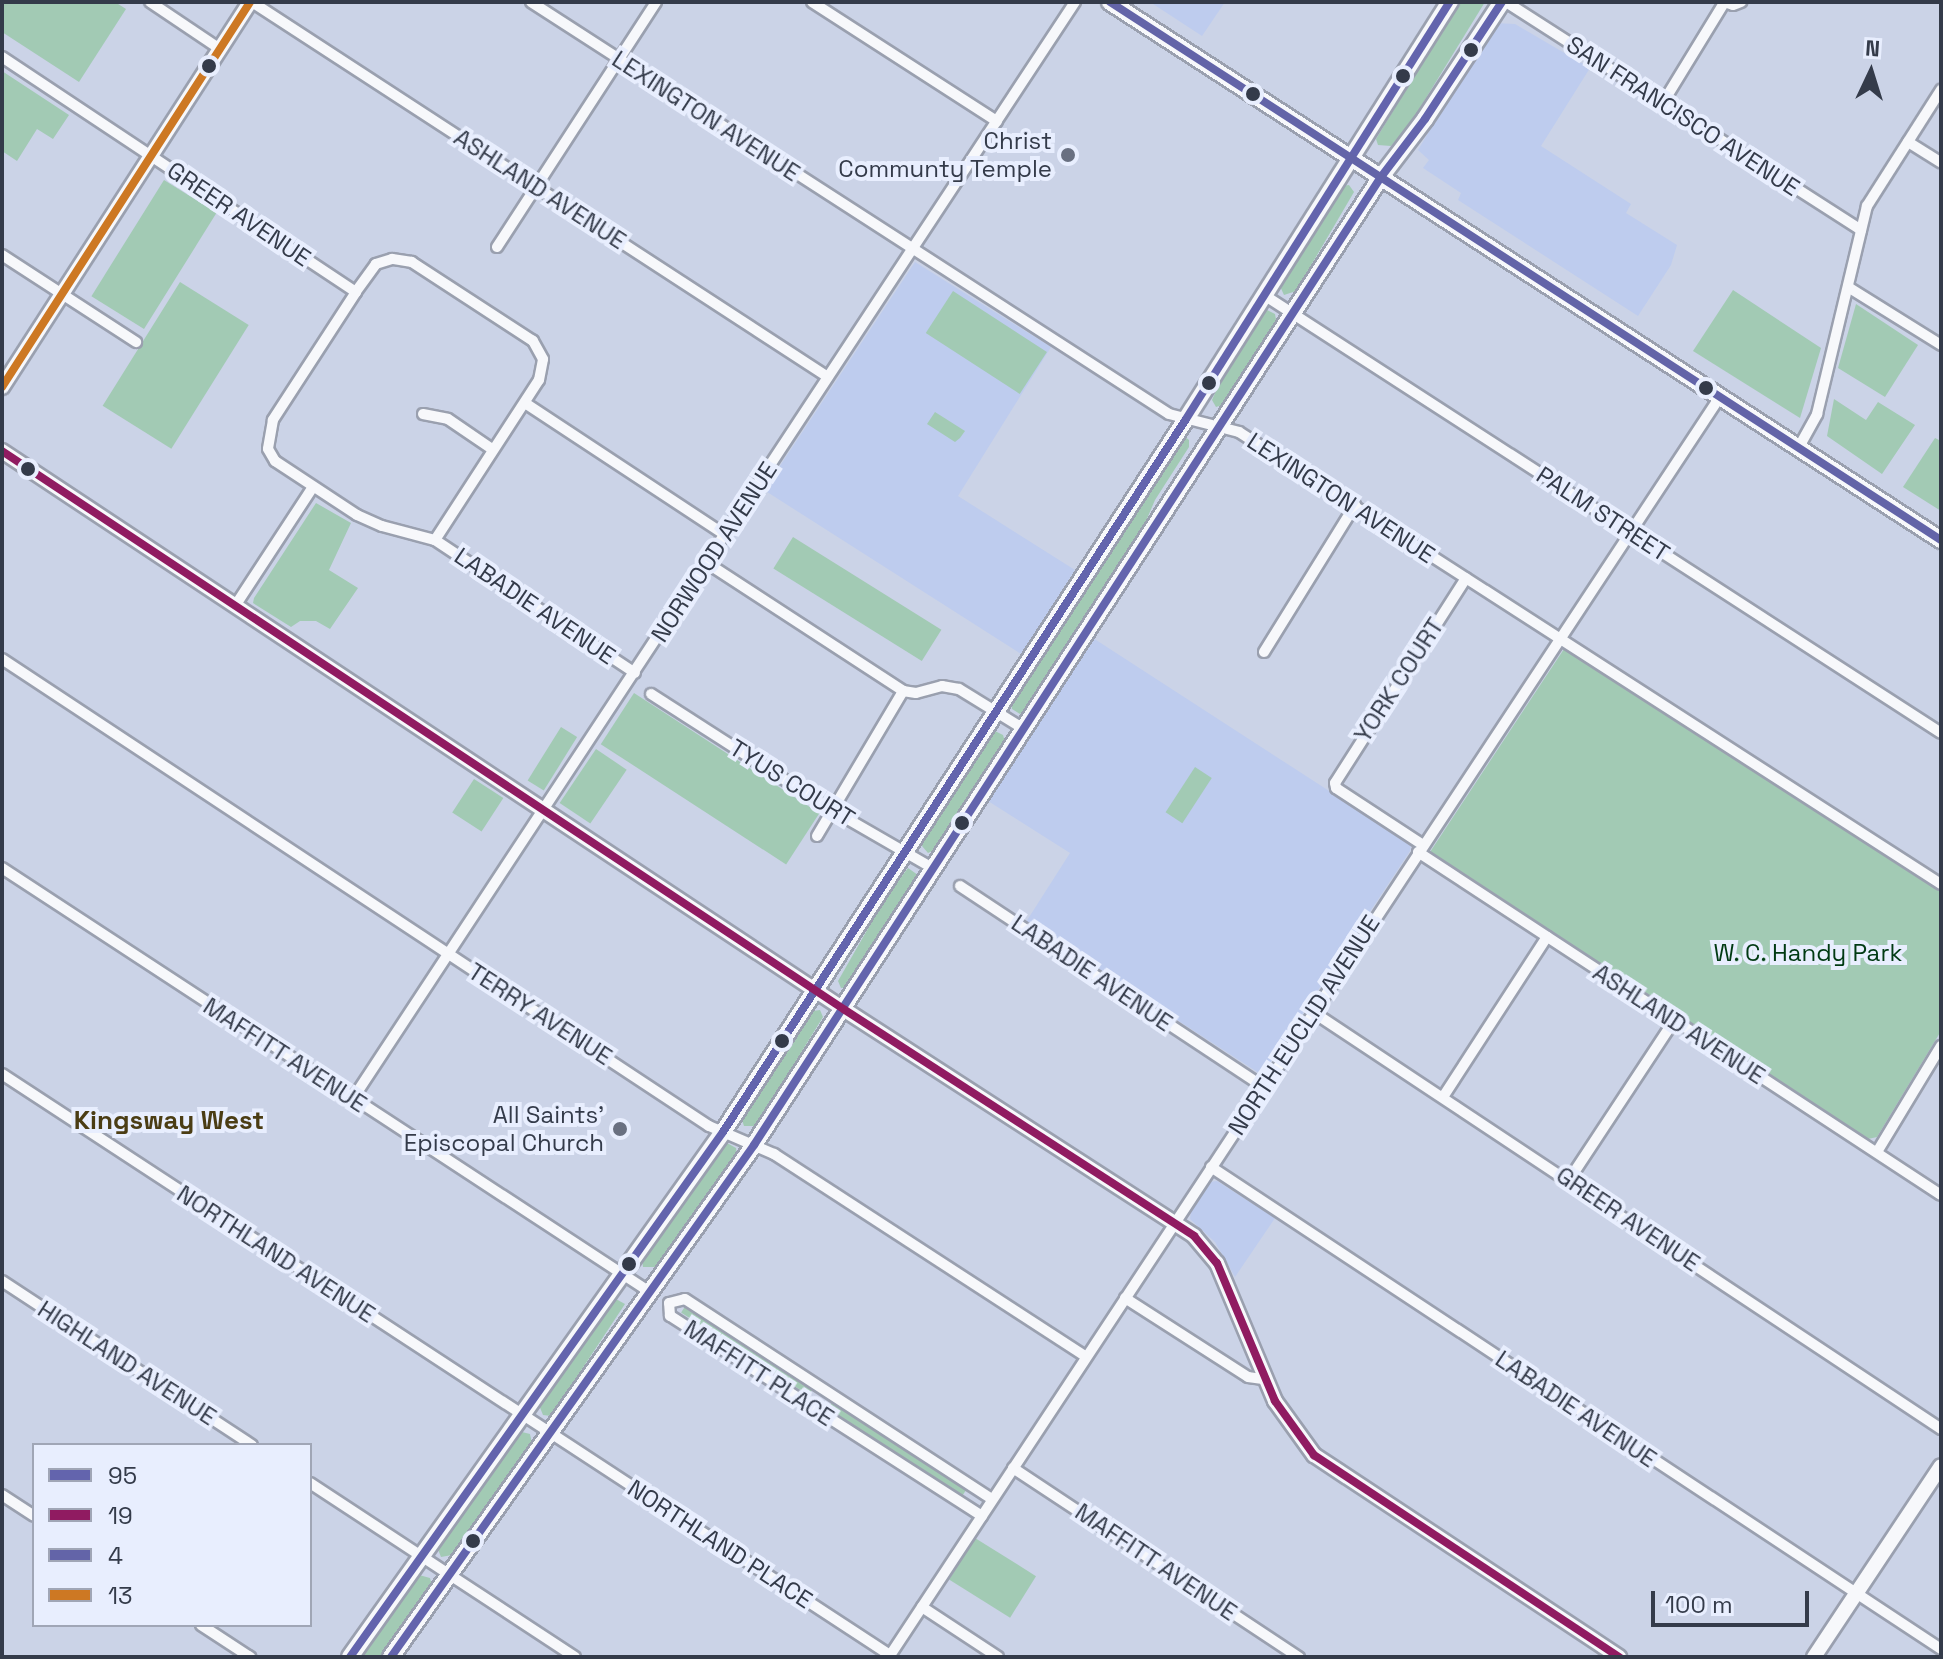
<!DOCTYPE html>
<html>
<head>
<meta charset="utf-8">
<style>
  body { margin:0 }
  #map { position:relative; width:1943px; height:1659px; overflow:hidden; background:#cbd3e7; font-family:"Space Grotesk",sans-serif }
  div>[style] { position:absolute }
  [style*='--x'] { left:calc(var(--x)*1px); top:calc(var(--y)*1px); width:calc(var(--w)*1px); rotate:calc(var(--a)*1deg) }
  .built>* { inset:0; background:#beccee }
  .green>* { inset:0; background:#a2cab4; transform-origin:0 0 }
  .roads { filter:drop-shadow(2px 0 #9aa0af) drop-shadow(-2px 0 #9aa0af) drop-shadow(0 2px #9aa0af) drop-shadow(0 -2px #9aa0af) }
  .street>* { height:10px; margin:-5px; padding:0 5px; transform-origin:5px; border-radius:5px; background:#f7f8fb }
  .secondary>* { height:14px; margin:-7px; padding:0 7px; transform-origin:7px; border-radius:7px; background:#f7f8fb }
  .primary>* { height:16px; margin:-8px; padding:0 8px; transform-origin:8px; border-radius:8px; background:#f7f8fb }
  .bus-1>* { height:8px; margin:-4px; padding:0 4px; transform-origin:4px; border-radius:4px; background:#6364ad }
  .bus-2>* { height:8px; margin:-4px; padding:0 4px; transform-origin:4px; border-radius:4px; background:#901b61 }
  .bus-3>* { height:8px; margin:-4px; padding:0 4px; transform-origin:4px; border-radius:4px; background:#6364a8 }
  .bus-4>* { height:8px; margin:-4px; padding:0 4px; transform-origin:4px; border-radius:4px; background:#cd7823 }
  .dots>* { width:22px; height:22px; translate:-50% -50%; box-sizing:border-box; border:4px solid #e8eefe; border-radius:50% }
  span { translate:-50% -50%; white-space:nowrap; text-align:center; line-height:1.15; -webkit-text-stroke:8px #e8eefe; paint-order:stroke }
  .street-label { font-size:24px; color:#343b4a }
  .poi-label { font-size:24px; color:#343b4a }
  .right { translate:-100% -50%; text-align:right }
  .park-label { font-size:24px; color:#013a13 }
  .neighbourhood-label { font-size:26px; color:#4b3d14; font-weight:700 }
  .frame { position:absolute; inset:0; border:4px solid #343b4a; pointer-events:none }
  .legend { position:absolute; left:32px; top:1443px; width:280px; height:184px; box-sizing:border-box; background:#e8eefe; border:2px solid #a0a6b6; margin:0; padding:10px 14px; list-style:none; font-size:24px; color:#343b4a }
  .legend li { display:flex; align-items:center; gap:16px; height:40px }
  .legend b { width:40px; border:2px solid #a0a6b6 }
  .north { position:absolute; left:1831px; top:32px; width:80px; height:80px; -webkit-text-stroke:6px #e8eefe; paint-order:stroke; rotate:4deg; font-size:22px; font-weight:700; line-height:32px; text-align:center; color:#343b4a }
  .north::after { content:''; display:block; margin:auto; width:28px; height:36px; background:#343b4a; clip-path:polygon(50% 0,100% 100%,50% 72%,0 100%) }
  .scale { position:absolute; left:1651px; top:1591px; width:158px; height:36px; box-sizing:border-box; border:4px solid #343b4a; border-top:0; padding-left:10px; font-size:24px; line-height:28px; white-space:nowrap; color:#343b4a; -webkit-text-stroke:6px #e8eefe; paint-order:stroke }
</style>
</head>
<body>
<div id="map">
  <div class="built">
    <i style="clip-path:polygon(1150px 2px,1225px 2px,1202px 36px)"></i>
    <i style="clip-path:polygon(1494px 23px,1515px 24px,1590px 68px,1541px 146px,1631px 204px,1626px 213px,1677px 245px,1671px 265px,1638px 316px,1458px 200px,1461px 193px,1423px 168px,1429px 160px,1418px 150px)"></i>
    <i style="clip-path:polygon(915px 262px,1051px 347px,958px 496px,1075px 570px,1021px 654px,764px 490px)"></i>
    <i style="clip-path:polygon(1093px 638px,1411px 844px,1410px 851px,1262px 1075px,1026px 922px,1070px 853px,988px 801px)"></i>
    <i style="clip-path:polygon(1217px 1181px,1275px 1218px,1235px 1277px,1215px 1242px,1190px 1219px,1191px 1211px,1210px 1182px)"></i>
  </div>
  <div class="green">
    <i style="clip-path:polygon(2px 2px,115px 2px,126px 9px,79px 82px,2px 32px)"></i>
    <i style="clip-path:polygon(1459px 2px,1485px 2px,1410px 124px,1391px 146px,1378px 145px,1376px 139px)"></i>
    <i style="clip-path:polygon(2px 71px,69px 115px,53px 139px,37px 129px,17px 161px,2px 151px)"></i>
    <i style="left:164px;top:180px;width:62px;height:137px;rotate:32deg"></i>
    <i style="clip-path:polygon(1349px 185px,1354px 192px,1296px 291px,1284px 295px,1279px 284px,1342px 186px)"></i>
    <i style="left:180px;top:282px;width:81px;height:146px;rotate:32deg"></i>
    <i style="clip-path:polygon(1733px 290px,1821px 348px,1800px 418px,1693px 351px)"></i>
    <i style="left:953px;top:291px;width:112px;height:50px;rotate:33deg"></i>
    <i style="clip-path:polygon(1856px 304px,1918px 345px,1885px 397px,1838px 368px)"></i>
    <i style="clip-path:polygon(1267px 310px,1275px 314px,1276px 320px,1222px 405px,1216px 407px,1212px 400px,1216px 391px,1261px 313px)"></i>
    <i style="clip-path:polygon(1834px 399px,1866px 420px,1878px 402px,1915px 425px,1882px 474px,1827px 436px)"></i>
    <i style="clip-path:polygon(935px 412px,965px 431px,960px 438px,955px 442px,927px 424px)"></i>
    <i style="clip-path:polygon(1184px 436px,1189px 440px,1189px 447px,1155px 500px,1143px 528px,1027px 709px,1020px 714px,1012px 709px,1011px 702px)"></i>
    <i style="clip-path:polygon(1935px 438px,1941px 441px,1941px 511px,1903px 487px)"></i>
    <i style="clip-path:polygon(316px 503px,351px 523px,329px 570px,358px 588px,330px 629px,316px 621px,300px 621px,291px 627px,253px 603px,254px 598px)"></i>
    <i style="left:793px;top:537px;width:175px;height:37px;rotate:32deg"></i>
    <i style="clip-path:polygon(1564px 649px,1941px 892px,1941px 1031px,1877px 1137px,1868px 1139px,1430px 852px)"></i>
    <i style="left:634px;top:693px;width:221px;height:61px;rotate:33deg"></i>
    <i style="left:561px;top:727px;width:19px;height:63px;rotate:32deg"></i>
    <i style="clip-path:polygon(995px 731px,1003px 735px,1005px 742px,938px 848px,928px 853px,922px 846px,923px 841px)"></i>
    <i style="left:596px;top:749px;width:37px;height:65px;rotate:34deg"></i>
    <i style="left:1195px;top:767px;width:20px;height:54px;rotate:33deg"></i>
    <i style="left:474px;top:779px;width:35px;height:40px;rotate:33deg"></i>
    <i style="clip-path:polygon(908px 868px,918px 875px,918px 879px,849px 987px,841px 988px,838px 981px,886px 897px)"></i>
    <i style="clip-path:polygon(820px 1010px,823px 1017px,756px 1126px,744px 1126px,742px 1120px,745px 1113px,813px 1011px)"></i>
    <i style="clip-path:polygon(727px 1143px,736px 1148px,737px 1155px,656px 1267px,643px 1267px,642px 1259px)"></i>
    <i style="clip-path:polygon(614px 1298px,625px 1304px,551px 1416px,543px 1415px,539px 1405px)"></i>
    <i style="left:686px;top:1305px;width:152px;height:9px;rotate:33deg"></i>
    <i style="left:833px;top:1401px;width:160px;height:9px;rotate:33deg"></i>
    <i style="clip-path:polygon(522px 1432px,530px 1434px,532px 1444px,452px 1555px,441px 1557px,437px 1547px)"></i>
    <i style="left:975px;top:1538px;width:72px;height:49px;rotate:32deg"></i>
    <i style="clip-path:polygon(419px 1575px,430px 1578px,432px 1586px,381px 1657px,361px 1657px)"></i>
  </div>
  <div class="roads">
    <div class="street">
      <i style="--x:150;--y:2;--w:84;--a:33.9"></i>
      <i style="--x:252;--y:2;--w:687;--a:33.07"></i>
      <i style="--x:531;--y:2;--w:759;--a:32.85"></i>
      <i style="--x:1169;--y:414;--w:72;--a:14.4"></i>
      <i style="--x:1239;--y:432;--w:835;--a:32.78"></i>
      <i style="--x:812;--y:2;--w:220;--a:32.8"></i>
      <i style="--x:1506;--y:2;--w:422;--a:32.7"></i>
      <i style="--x:1724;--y:2;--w:9;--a:18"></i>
      <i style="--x:1733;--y:5;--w:9;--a:-21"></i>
      <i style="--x:2;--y:57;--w:425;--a:33.6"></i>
      <i style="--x:1664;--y:101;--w:115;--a:-58.5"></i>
      <i style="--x:1908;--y:142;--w:39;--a:32"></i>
      <i style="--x:497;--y:247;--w:292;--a:-57"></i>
      <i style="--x:2;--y:255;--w:160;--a:33"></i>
      <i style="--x:1848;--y:287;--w:110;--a:31.9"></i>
      <i style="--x:1264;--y:295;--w:806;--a:32.9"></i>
      <i style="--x:525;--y:403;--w:240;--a:33.4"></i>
      <i style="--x:423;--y:414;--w:25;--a:11"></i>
      <i style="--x:448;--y:419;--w:53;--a:34.3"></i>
      <i style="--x:1799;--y:447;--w:38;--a:-61"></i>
      <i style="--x:1817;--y:414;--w:214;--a:-76.5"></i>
      <i style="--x:1867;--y:206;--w:138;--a:-57.5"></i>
      <i style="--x:435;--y:540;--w:191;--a:-57"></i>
      <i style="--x:539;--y:380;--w:21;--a:-79"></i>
      <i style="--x:543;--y:359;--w:21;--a:-119"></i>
      <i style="--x:533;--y:341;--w:145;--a:-146.9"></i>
      <i style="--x:412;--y:262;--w:20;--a:-171"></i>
      <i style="--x:392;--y:259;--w:17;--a:163"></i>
      <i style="--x:376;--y:264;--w:34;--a:126"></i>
      <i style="--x:356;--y:292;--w:153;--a:123"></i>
      <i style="--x:273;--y:420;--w:29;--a:100"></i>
      <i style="--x:268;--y:449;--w:14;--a:60"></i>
      <i style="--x:275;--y:461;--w:98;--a:33.4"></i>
      <i style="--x:357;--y:515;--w:27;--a:24"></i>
      <i style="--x:382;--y:526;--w:55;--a:14.8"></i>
      <i style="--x:435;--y:540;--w:240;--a:33.6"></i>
      <i style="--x:707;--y:563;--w:234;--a:33.1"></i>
      <i style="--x:903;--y:691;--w:13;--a:9"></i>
      <i style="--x:916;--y:693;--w:27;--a:-15"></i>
      <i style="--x:942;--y:686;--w:17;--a:10"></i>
      <i style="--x:959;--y:689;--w:76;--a:31.6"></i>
      <i style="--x:235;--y:606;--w:142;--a:-56.8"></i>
      <i style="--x:1264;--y:652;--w:173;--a:-58.2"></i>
      <i style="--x:2;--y:659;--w:847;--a:33.45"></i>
      <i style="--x:709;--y:1126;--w:71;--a:23.3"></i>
      <i style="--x:774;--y:1154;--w:372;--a:33"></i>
      <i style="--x:651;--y:694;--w:215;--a:32.7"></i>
      <i style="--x:832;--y:810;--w:118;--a:30"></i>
      <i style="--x:817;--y:836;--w:169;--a:-59.3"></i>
      <i style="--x:1423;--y:845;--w:104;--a:-146.8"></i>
      <i style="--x:1336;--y:788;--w:5;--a:-101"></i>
      <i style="--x:1335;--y:783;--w:243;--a:-57.4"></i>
      <i style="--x:1418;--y:852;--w:625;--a:33.26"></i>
      <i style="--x:2;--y:868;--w:774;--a:33.2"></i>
      <i style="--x:960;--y:886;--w:364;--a:33.5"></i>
      <i style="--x:1313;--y:1012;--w:754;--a:33.58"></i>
      <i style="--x:2;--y:1074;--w:1061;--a:33.2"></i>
      <i style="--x:1443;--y:1097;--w:191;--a:-57"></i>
      <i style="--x:352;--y:1100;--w:1315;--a:-56.64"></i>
      <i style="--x:1877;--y:1152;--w:124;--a:-58.9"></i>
      <i style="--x:1211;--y:1167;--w:875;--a:33.44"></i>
      <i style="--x:1569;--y:1180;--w:191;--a:-56.6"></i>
      <i style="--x:2;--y:1281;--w:299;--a:33.3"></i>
      <i style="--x:1125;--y:1298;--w:146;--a:32.7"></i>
      <i style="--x:1248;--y:1377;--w:15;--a:8"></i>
      <i style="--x:1013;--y:1468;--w:343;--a:33.5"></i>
      <i style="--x:310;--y:1483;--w:317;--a:33.3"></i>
      <i style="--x:2;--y:1495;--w:38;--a:33"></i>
      <i style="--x:982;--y:1516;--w:371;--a:-147.3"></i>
      <i style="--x:670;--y:1316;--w:13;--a:-94"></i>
      <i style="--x:669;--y:1303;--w:16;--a:-14"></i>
      <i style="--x:685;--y:1299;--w:366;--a:33.1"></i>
      <i style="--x:922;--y:1607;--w:91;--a:33.3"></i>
      <i style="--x:201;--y:1625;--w:59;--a:33.1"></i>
      <i style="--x:889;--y:1657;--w:1512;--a:-56.6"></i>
    </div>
    <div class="secondary">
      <i style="--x:2;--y:387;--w:458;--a:-57.2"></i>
      <i style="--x:2;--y:451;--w:1011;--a:33.55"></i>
      <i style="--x:845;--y:1010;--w:416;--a:32.9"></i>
      <i style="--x:1194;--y:1236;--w:35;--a:50"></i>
      <i style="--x:1217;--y:1263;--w:150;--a:67.2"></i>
      <i style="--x:1275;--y:1401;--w:67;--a:54.2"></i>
      <i style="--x:1314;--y:1455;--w:366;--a:33.5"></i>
      <i style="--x:1814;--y:1657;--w:229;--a:-56.4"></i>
    </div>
    <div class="primary">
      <i style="--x:1110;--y:2;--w:990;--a:32.92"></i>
      <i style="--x:350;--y:1657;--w:644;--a:-54.61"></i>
      <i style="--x:723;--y:1132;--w:850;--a:-57"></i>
      <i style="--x:1186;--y:419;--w:494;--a:-57.7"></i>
      <i style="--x:391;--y:1657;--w:628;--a:-54.66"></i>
      <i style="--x:754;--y:1145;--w:1153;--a:-57.07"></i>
      <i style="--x:1381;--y:177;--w:73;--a:-52.8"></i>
      <i style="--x:1425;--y:119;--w:140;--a:-56.7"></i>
    </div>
  </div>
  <div class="bus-1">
    <i style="--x:350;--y:1657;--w:644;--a:-54.61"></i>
    <i style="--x:723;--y:1132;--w:850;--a:-57"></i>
    <i style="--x:1186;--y:419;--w:494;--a:-57.7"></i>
    <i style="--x:391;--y:1657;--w:628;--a:-54.66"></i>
    <i style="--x:754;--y:1145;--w:1153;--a:-57.07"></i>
    <i style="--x:1381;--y:177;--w:73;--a:-52.8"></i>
    <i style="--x:1425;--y:119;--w:140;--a:-56.7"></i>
  </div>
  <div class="bus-2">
    <i style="--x:2;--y:451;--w:1011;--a:33.55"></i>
    <i style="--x:845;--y:1010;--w:416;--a:32.9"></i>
    <i style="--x:1194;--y:1236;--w:35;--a:50"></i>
    <i style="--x:1217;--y:1263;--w:150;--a:67.2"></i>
    <i style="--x:1275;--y:1401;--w:67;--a:54.2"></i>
    <i style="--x:1314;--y:1455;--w:366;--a:33.5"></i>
  </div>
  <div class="bus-3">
    <i style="--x:1110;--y:2;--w:990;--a:32.92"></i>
  </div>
  <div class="bus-4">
    <i style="--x:2;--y:387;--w:458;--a:-57.2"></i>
  </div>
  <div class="dots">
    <i style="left:1471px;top:50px;background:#343b4a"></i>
    <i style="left:209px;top:66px;background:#343b4a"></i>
    <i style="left:1403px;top:76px;background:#343b4a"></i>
    <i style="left:1253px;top:94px;background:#343b4a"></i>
    <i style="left:1068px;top:155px;background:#697081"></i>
    <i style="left:1209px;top:383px;background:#343b4a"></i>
    <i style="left:1706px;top:388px;background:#343b4a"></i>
    <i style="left:28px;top:469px;background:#343b4a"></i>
    <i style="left:962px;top:823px;background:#343b4a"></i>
    <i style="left:782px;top:1041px;background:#343b4a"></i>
    <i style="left:620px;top:1129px;background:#697081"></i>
    <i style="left:629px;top:1264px;background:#343b4a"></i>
    <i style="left:473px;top:1541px;background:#343b4a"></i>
  </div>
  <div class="street-label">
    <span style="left:706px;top:116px;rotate:33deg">LEXINGTON AVENUE</span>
    <span style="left:1683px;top:116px;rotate:33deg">SAN FRANCISCO AVENUE</span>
    <span style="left:540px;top:189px;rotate:33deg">ASHLAND AVENUE</span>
    <span style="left:239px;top:214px;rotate:34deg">GREER AVENUE</span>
    <span style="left:1341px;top:498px;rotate:33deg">LEXINGTON AVENUE</span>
    <span style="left:1603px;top:514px;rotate:33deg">PALM STREET</span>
    <span style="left:714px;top:552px;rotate:-57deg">NORWOOD AVENUE</span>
    <span style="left:535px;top:606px;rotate:34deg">LABADIE AVENUE</span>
    <span style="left:1399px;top:680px;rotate:-57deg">YORK COURT</span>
    <span style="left:792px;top:783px;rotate:32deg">TYUS COURT</span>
    <span style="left:1092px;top:973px;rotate:34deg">LABADIE AVENUE</span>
    <span style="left:540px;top:1014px;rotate:33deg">TERRY AVENUE</span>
    <span style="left:1679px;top:1024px;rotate:33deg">ASHLAND AVENUE</span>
    <span style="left:1304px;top:1025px;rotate:-57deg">NORTH EUCLID AVENUE</span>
    <span style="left:285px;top:1055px;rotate:33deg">MAFFITT AVENUE</span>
    <span style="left:1628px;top:1219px;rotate:34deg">GREER AVENUE</span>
    <span style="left:276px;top:1254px;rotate:33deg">NORTHLAND AVENUE</span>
    <span style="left:127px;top:1363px;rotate:33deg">HIGHLAND AVENUE</span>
    <span style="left:759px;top:1373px;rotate:33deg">MAFFITT PLACE</span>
    <span style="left:1576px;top:1409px;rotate:34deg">LABADIE AVENUE</span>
    <span style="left:720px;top:1544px;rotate:33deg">NORTHLAND PLACE</span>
    <span style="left:1156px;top:1562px;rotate:34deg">MAFFITT AVENUE</span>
  </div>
  <div class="poi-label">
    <span class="right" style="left:1052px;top:155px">Christ<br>Communty Temple</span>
    <span class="right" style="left:604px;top:1129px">All Saints'<br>Episcopal Church</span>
  </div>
  <div class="park-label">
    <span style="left:1808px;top:953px">W. C. Handy Park</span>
  </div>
  <div class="neighbourhood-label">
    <span style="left:169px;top:1121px">Kingsway West</span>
  </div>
  <div class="frame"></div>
  <ul class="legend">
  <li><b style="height:10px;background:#6364ad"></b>95</li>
  <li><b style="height:10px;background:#901b61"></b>19</li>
  <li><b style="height:10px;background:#6364a8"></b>4</li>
  <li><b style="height:10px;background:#cd7823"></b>13</li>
  </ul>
  <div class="north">N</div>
  <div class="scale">100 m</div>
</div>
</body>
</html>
